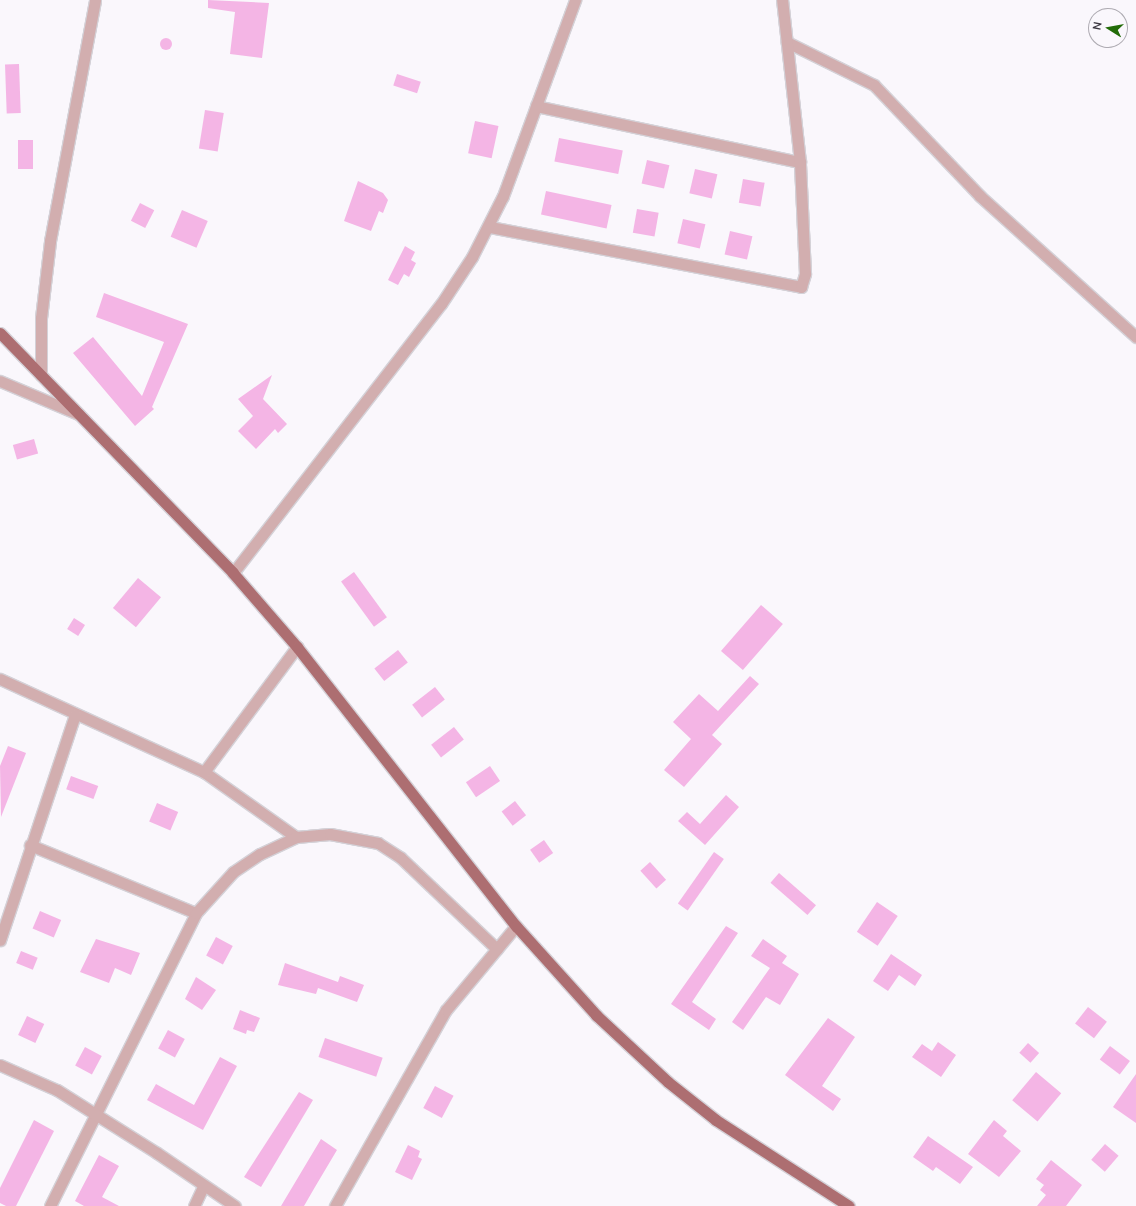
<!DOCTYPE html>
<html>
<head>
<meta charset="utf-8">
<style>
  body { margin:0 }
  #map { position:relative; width:1136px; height:1206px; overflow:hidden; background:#faf7fc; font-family:Manrope,sans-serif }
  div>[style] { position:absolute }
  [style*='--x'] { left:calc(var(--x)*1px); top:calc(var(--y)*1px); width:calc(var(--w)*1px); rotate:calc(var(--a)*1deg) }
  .building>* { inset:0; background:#f4b5e5; transform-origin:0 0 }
  .round { border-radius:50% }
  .roads { filter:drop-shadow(1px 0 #d4d1d7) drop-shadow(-1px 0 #d4d1d7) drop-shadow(0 1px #d4d1d7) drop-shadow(0 -1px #d4d1d7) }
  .minor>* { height:11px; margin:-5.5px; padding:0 5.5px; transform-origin:5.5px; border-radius:5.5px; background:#d2aeaf }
  .tertiary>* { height:11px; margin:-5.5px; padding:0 5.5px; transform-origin:5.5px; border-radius:5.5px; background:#d2aeaf }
  .primary>* { height:11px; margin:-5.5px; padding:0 5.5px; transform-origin:5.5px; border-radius:5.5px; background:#ad6e71 }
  span { translate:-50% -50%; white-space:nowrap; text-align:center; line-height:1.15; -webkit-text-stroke:3px #faf7fc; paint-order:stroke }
  .north { position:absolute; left:1088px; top:8px; width:40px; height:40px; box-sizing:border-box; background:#faf7fc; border:1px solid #aeabb2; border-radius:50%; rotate:281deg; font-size:11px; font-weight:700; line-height:16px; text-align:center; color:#3d3842 }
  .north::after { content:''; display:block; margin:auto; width:14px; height:18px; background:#226b08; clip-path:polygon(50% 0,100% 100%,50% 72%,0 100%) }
</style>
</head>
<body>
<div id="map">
  <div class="building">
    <i style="clip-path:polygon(208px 0,269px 3px,262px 58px,230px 54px,235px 12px,208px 8px)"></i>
    <i class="round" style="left:160px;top:38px;width:12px;height:12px"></i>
    <i style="left:19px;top:64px;width:49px;height:14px;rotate:88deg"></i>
    <i style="left:397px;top:74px;width:25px;height:12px;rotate:18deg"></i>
    <i style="left:205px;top:110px;width:19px;height:39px;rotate:9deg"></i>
    <i style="left:475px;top:121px;width:24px;height:33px;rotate:12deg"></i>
    <i style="left:559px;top:138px;width:65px;height:24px;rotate:11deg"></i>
    <i style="left:18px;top:140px;width:15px;height:29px"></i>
    <i style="left:647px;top:160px;width:23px;height:24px;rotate:13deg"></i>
    <i style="left:695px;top:169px;width:23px;height:25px;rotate:13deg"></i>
    <i style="left:743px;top:179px;width:22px;height:24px;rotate:10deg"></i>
    <i style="clip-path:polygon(358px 181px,383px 193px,388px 200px,383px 213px,379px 211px,371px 231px,344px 221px)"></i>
    <i style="left:546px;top:191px;width:67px;height:24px;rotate:12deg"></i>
    <i style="left:140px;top:203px;width:16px;height:20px;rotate:27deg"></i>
    <i style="left:637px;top:209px;width:22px;height:24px;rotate:10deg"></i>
    <i style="left:182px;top:210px;width:28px;height:29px;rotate:23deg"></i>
    <i style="left:683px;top:219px;width:23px;height:25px;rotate:13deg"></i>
    <i style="left:730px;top:231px;width:23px;height:24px;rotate:13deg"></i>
    <i style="clip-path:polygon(405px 246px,415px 252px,411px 260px,416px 263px,409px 277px,404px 274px,398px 285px,388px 280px)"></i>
    <i style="clip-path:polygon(104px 293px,188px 324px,152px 407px,154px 409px,135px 426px,73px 353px,93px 337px,142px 396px,164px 342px,96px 317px)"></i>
    <i style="clip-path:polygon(272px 375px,263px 399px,287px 424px,278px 433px,275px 429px,256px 449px,238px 431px,253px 416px,238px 399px)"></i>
    <i style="left:34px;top:439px;width:15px;height:22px;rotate:74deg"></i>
    <i style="left:354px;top:572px;width:56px;height:16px;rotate:54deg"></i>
    <i style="left:138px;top:578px;width:30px;height:39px;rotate:40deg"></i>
    <i style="left:761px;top:605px;width:29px;height:61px;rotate:41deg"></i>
    <i style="left:74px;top:618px;width:13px;height:13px;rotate:32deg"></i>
    <i style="left:398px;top:650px;width:16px;height:30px;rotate:52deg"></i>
    <i style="clip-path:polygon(750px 676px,759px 684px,712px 735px,722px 744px,684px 787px,664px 770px,691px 739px,673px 722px,699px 694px,718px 711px)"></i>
    <i style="left:435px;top:687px;width:16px;height:29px;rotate:52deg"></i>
    <i style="left:454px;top:727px;width:16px;height:29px;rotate:52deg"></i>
    <i style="clip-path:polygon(8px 746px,26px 753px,1px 817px,0 766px)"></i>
    <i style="left:490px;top:766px;width:18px;height:29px;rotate:56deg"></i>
    <i style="left:71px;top:776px;width:29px;height:14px;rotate:20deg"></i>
    <i style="clip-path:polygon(726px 795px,739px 807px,705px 845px,678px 821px,687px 812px,700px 824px)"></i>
    <i style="left:515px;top:801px;width:18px;height:17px;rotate:52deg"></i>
    <i style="left:157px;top:803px;width:23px;height:20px;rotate:23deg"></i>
    <i style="left:544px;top:840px;width:16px;height:17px;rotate:55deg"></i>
    <i style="left:714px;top:852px;width:12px;height:63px;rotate:35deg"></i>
    <i style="left:650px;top:862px;width:24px;height:13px;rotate:48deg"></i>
    <i style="left:779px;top:873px;width:49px;height:13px;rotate:41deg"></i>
    <i style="left:877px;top:902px;width:25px;height:36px;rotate:34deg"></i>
    <i style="left:40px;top:911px;width:23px;height:19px;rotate:23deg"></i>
    <i style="clip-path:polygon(726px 926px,738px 933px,692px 1002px,716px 1019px,709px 1030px,671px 1004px)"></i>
    <i style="left:216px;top:937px;width:19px;height:21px;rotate:28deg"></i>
    <i style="clip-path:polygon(96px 939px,140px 953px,131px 975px,115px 968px,109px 983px,80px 972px)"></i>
    <i style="clip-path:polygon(763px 939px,787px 956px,782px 963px,799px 974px,780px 1005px,766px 997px,743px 1030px,732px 1022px,770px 968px,751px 956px)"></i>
    <i style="left:21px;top:951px;width:18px;height:13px;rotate:22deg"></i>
    <i style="clip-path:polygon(891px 954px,922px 975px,915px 986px,899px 975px,888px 991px,873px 981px)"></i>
    <i style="clip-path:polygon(285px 963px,338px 982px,340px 976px,364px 985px,357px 1002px,318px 988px,316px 994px,278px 985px)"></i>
    <i style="clip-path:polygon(196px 977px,216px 990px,202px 1010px,185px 999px)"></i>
    <i style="left:1088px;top:1007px;width:24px;height:21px;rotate:38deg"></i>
    <i style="clip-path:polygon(240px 1010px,260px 1018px,254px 1032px,247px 1030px,246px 1034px,233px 1029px)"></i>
    <i style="left:27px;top:1016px;width:19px;height:21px;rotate:25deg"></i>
    <i style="clip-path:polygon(828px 1018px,855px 1037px,822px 1086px,841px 1099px,833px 1111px,785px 1075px)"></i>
    <i style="left:168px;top:1030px;width:19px;height:21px;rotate:28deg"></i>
    <i style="left:325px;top:1038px;width:61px;height:20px;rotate:19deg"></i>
    <i style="clip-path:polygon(938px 1042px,956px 1055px,941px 1077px,912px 1057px,922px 1044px,932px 1051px)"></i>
    <i style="left:1028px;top:1043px;width:15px;height:13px;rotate:42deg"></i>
    <i style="left:1110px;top:1046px;width:25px;height:17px;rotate:37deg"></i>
    <i style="left:85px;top:1047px;width:19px;height:21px;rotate:28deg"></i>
    <i style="clip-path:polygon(220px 1057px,237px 1066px,203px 1130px,147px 1100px,156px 1084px,194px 1105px)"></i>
    <i style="left:1036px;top:1072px;width:33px;height:37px;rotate:40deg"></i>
    <i style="clip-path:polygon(1136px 1074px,1136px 1123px,1113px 1107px)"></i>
    <i style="left:435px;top:1086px;width:21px;height:25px;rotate:28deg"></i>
    <i style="clip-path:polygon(299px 1092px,313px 1100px,261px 1187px,244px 1177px)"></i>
    <i style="clip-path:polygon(34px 1120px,54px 1131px,16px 1206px,6px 1206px,0 1203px,0 1188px)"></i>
    <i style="clip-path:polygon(994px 1120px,1007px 1131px,1003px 1136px,1021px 1151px,999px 1177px,968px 1154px)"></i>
    <i style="clip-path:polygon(928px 1136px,973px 1167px,960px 1184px,936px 1167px,933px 1171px,913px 1157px)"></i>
    <i style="clip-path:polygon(321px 1139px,337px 1150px,315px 1187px,304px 1206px,281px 1206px)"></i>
    <i style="left:1105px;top:1144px;width:18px;height:21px;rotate:41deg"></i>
    <i style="clip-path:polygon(408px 1145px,420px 1151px,418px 1157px,422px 1159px,412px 1180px,395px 1172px)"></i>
    <i style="clip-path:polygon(99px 1155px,119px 1166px,102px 1197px,119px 1206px,84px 1206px,75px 1201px)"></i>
    <i style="clip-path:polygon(1051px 1160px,1082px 1185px,1066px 1206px,1037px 1206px,1046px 1195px,1040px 1190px,1044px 1185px,1036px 1179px)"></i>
  </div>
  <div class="roads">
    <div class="minor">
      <i style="--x:787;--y:42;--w:97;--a:26.3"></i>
      <i style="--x:874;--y:85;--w:153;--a:46.3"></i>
      <i style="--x:980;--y:196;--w:210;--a:42.1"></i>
      <i style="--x:536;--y:106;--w:270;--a:12"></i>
      <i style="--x:490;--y:227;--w:317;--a:10.9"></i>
      <i style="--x:801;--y:287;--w:14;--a:-73"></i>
      <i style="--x:805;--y:274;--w:112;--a:-92.6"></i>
      <i style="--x:800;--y:162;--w:163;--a:-96.3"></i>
      <i style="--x:41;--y:375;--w:57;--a:-90"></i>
      <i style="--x:41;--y:318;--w:78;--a:-83.3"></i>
      <i style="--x:50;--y:241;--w:245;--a:-79.4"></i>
      <i style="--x:0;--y:381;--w:85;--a:22.9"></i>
      <i style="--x:0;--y:679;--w:224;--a:24.5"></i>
      <i style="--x:204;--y:772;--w:113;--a:35.2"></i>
      <i style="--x:296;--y:837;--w:34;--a:-5"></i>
      <i style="--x:330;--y:834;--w:49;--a:10.6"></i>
      <i style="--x:378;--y:843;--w:27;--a:33"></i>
      <i style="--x:401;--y:858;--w:132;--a:43.5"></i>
      <i style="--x:204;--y:772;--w:156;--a:-53.4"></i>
      <i style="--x:30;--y:845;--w:179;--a:22.3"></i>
      <i style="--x:0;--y:940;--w:238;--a:-71.6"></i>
      <i style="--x:50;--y:1206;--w:327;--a:-63.5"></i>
      <i style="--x:196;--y:913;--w:55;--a:-47.9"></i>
      <i style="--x:233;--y:872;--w:32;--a:-34"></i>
      <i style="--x:260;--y:854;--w:40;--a:-25"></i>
      <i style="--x:194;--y:1206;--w:21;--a:-65"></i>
      <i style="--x:335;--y:1206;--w:225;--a:-60.5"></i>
      <i style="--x:446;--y:1010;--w:109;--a:-50.2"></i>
    </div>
    <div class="tertiary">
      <i style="--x:233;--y:573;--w:340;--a:-52.3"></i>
      <i style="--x:441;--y:304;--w:56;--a:-56.6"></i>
      <i style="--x:472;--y:257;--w:68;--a:-63.1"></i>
      <i style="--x:503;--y:196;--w:209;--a:-69.8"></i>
      <i style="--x:0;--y:1065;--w:62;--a:23.7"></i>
      <i style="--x:57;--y:1090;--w:118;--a:32.2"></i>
      <i style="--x:157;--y:1153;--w:94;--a:34.2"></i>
    </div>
    <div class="primary">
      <i style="--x:0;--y:333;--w:334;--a:45.8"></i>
      <i style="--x:233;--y:573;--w:98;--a:49.1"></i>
      <i style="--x:297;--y:647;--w:355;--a:51.9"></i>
      <i style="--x:516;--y:926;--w:120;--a:48"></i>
      <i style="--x:596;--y:1015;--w:98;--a:42.9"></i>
      <i style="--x:668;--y:1082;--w:61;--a:38.4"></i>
      <i style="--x:716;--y:1120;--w:158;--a:32.9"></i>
    </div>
  </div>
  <div class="north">N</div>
</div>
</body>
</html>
